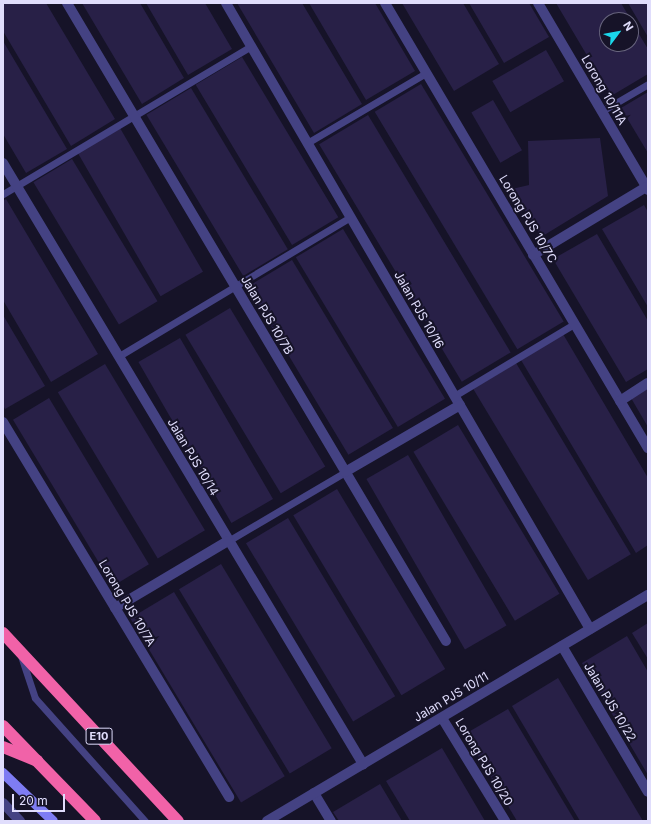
<!DOCTYPE html>
<html>
<head>
<meta charset="utf-8">
<style>
  body { margin:0 }
  #map { position:relative; width:651px; height:824px; overflow:hidden; background:#161328; font-family:Inter,sans-serif }
  div>[style] { position:absolute }
  [style*='--x'] { left:calc(var(--x)*1px); top:calc(var(--y)*1px); width:calc(var(--w)*1px); rotate:calc(var(--a)*1deg) }
  .building>* { inset:0; background:#282047; transform-origin:0 0 }
  .lane>* { height:7px; margin:-3.5px; padding:0 3.5px; transform-origin:3.5px; border-radius:3.5px; background:#444283 }
  .street>* { height:10px; margin:-5px; padding:0 5px; transform-origin:5px; border-radius:5px; background:#444283 }
  .secondary>* { height:10px; margin:-5px; padding:0 5px; transform-origin:5px; border-radius:5px; background:#7e7cf3 }
  .highway>* { height:12px; margin:-6px; padding:0 6px; transform-origin:6px; border-radius:6px; background:#f162a8 }
  span { translate:-50% -50%; white-space:nowrap; text-align:center; line-height:1.15; -webkit-text-stroke:4px #161328; paint-order:stroke }
  .shield-label span { padding:1px 3px; background:#161328; border:1px solid; border-radius:3px; -webkit-text-stroke-width:0 }
  .shield-label { font-size:11px; color:#e0ddfc; font-weight:700 }
  .street-label { font-size:12px; color:#e0ddfc }
  .frame { position:absolute; inset:0; border:4px solid #e0ddfc; pointer-events:none }
  .north { position:absolute; left:599px; top:12px; width:40px; height:40px; box-sizing:border-box; background:#161328; border:1px solid #67647d; border-radius:50%; rotate:58deg; font-size:11px; font-weight:700; line-height:16px; text-align:center; color:#e0ddfc }
  .north::after { content:''; display:block; margin:auto; width:14px; height:18px; background:#1ad7eb; clip-path:polygon(50% 0,100% 100%,50% 72%,0 100%) }
  .scale { position:absolute; left:12px; top:794px; width:53px; height:18px; box-sizing:border-box; border:2px solid #e0ddfc; border-top:0; padding-left:5px; font-size:12px; line-height:14px; white-space:nowrap; color:#e0ddfc; -webkit-text-stroke:3px #161328; paint-order:stroke }
</style>
</head>
<body>
<div id="map">
  <div class="building">
    <i style="clip-path:polygon(3px 3px,46px 3px,115px 119px,71px 146px,3px 31px)"></i>
    <i style="clip-path:polygon(82px 3px,140px 3px,184px 78px,142px 104px)"></i>
    <i style="clip-path:polygon(146px 3px,205px 3px,232px 49px,188px 75px)"></i>
    <i style="clip-path:polygon(237px 3px,302px 3px,362px 104px,314px 133px)"></i>
    <i style="clip-path:polygon(309px 3px,375px 3px,415px 71px,366px 100px)"></i>
    <i style="clip-path:polygon(402px 3px,463px 3px,499px 64px,454px 91px)"></i>
    <i style="clip-path:polygon(469px 3px,529px 3px,549px 37px,504px 63px)"></i>
    <i style="clip-path:polygon(556px 3px,621px 3px,631px 20px,607px 20px,607px 44px,631px 44px,631px 21px,648px 49px,648px 74px,611px 96px)"></i>
    <i style="clip-path:polygon(628px 3px,648px 3px,648px 37px)"></i>
    <i style="clip-path:polygon(3px 41px,67px 149px,26px 173px,3px 134px)"></i>
    <i style="left:546px;top:50px;width:36px;height:62px;rotate:60deg"></i>
    <i style="left:242px;top:57px;width:187px;height:54px;rotate:59deg"></i>
    <i style="left:421px;top:84px;width:277px;height:54px;rotate:59deg"></i>
    <i style="left:191px;top:88px;width:188px;height:52px;rotate:59deg"></i>
    <i style="clip-path:polygon(648px 92px,648px 153px,621px 108px)"></i>
    <i style="left:493px;top:100px;width:58px;height:25px;rotate:60deg"></i>
    <i style="left:368px;top:115px;width:277px;height:57px;rotate:59deg"></i>
    <i style="left:120px;top:128px;width:166px;height:49px;rotate:60deg"></i>
    <i style="clip-path:polygon(600px 138px,608px 196px,541px 237px,512px 189px,529px 185px,528px 141px)"></i>
    <i style="left:72px;top:159px;width:166px;height:45px;rotate:59deg"></i>
    <i style="clip-path:polygon(6px 199px,98px 354px,51px 382px,3px 300px,3px 201px)"></i>
    <i style="clip-path:polygon(644px 205px,648px 212px,648px 307px,602px 229px)"></i>
    <i style="left:343px;top:229px;width:198px;height:55px;rotate:59deg"></i>
    <i style="clip-path:polygon(597px 234px,648px 321px,648px 369px,626px 382px,553px 259px)"></i>
    <i style="left:292px;top:260px;width:196px;height:52px;rotate:59deg"></i>
    <i style="left:230px;top:308px;width:185px;height:52px;rotate:59deg"></i>
    <i style="clip-path:polygon(3px 315px,45px 386px,5px 409px,3px 405px)"></i>
    <i style="clip-path:polygon(563px 334px,648px 478px,648px 545px,636px 553px,521px 360px)"></i>
    <i style="left:180px;top:338px;width:186px;height:48px;rotate:60deg"></i>
    <i style="left:516px;top:363px;width:223px;height:50px;rotate:59deg"></i>
    <i style="left:105px;top:364px;width:194px;height:55px;rotate:59deg"></i>
    <i style="clip-path:polygon(648px 388px,648px 427px,631px 398px)"></i>
    <i style="left:49px;top:398px;width:194px;height:42px;rotate:59deg"></i>
    <i style="left:458px;top:425px;width:197px;height:52px;rotate:59deg"></i>
    <i style="left:408px;top:455px;width:197px;height:48px;rotate:60deg"></i>
    <i style="left:337px;top:489px;width:210px;height:51px;rotate:59deg"></i>
    <i style="left:288px;top:518px;width:208px;height:49px;rotate:59deg"></i>
    <i style="left:221px;top:564px;width:215px;height:49px;rotate:59deg"></i>
    <i style="left:174px;top:592px;width:215px;height:51px;rotate:59deg"></i>
    <i style="clip-path:polygon(648px 623px,648px 659px,632px 633px)"></i>
    <i style="clip-path:polygon(627px 636px,648px 672px,648px 775px,582px 663px)"></i>
    <i style="clip-path:polygon(558px 678px,643px 821px,580px 821px,512px 706px)"></i>
    <i style="clip-path:polygon(508px 709px,575px 821px,517px 821px,465px 734px)"></i>
    <i style="clip-path:polygon(442px 748px,485px 821px,410px 821px,386px 781px)"></i>
    <i style="clip-path:polygon(380px 784px,402px 821px,339px 821px,333px 812px)"></i>
  </div>
  <div class="lane">
    <i style="--x:602;--y:111;--w:53;--a:-30.4"></i>
    <i style="--x:307;--y:143;--w:138;--a:-30.5"></i>
    <i style="--x:3;--y:194;--w:289;--a:-30.8"></i>
    <i style="--x:119;--y:356;--w:270;--a:-31"></i>
    <i style="--x:454;--y:396;--w:140;--a:-31"></i>
    <i style="--x:228;--y:541;--w:136;--a:-30.5"></i>
    <i style="--x:21;--y:656;--w:44;--a:71.6"></i>
    <i style="--x:35;--y:698;--w:165;--a:48.2"></i>
  </div>
  <div class="street">
    <i style="--x:67;--y:3;--w:742;--a:59.29"></i>
    <i style="--x:226;--y:3;--w:724;--a:59.82"></i>
    <i style="--x:385;--y:3;--w:517;--a:59.42"></i>
    <i style="--x:538;--y:3;--w:217;--a:59.5"></i>
    <i style="--x:3;--y:163;--w:701;--a:59.08"></i>
    <i style="--x:533;--y:255;--w:132;--a:-31"></i>
    <i style="--x:620;--y:401;--w:33;--a:-33"></i>
    <i style="--x:3;--y:422;--w:438;--a:58.9"></i>
    <i style="--x:345;--y:472;--w:133;--a:-30.2"></i>
    <i style="--x:115;--y:608;--w:131;--a:-30.7"></i>
    <i style="--x:562;--y:646;--w:169;--a:59.5"></i>
    <i style="--x:442;--y:718;--w:121;--a:58.5"></i>
    <i style="--x:314;--y:793;--w:33;--a:59"></i>
    <i style="--x:3;--y:803;--w:25;--a:47"></i>
    <i style="--x:267;--y:821;--w:443;--a:-30.7"></i>
  </div>
  <div class="secondary">
    <i style="--x:3;--y:773;--w:69;--a:43.8"></i>
  </div>
  <div class="highway">
    <i style="--x:3;--y:633;--w:257;--a:47.1"></i>
    <i style="--x:3;--y:726;--w:132;--a:45.9"></i>
    <i style="--x:3;--y:747;--w:37;--a:22"></i>
  </div>
  <div class="shield-label">
    <span style="left:99px;top:736px">E10</span>
  </div>
  <div class="street-label">
    <span style="left:604px;top:90px;rotate:60deg">Lorong 10/11A</span>
    <span style="left:528px;top:219px;rotate:59deg">Lorong PJS 10/7C</span>
    <span style="left:419px;top:310px;rotate:60deg">Jalan PJS 10/16</span>
    <span style="left:267px;top:315px;rotate:59deg">Jalan PJS 10/7B</span>
    <span style="left:193px;top:457px;rotate:59deg">Jalan PJS 10/14</span>
    <span style="left:127px;top:603px;rotate:59deg">Lorong PJS 10/7A</span>
    <span style="left:451px;top:697px;rotate:-31deg">Jalan PJS 10/11</span>
    <span style="left:610px;top:702px;rotate:59deg">Jalan PJS 10/22</span>
    <span style="left:484px;top:762px;rotate:59deg">Lorong PJS 10/20</span>
  </div>
  <div class="frame"></div>
  <div class="north">N</div>
  <div class="scale">20 m</div>
</div>
</body>
</html>
